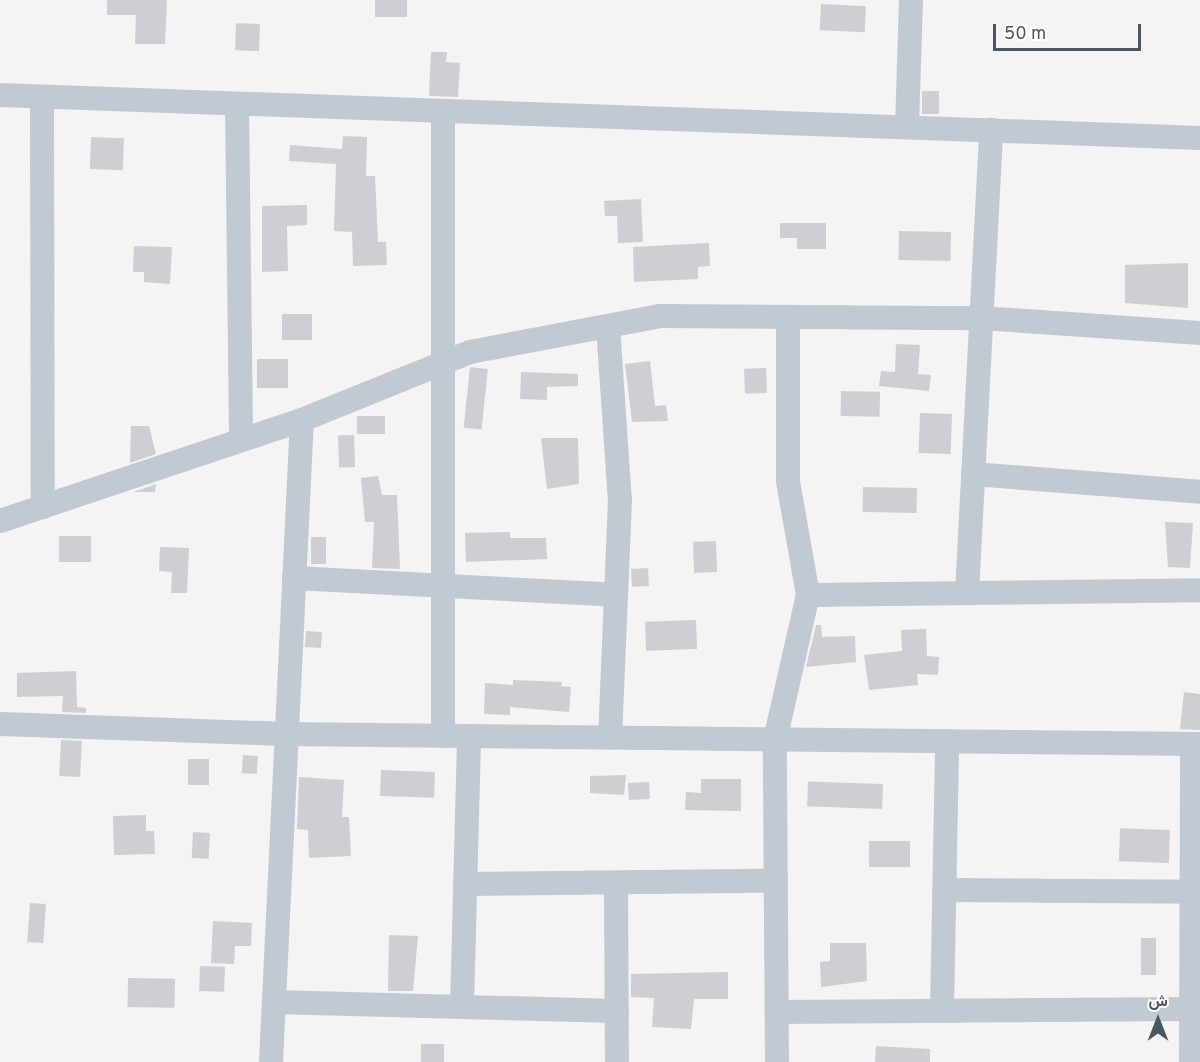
<!DOCTYPE html>
<html>
<head>
<meta charset="utf-8">
<style>
  body { margin:0 }
  #map { position:relative; width:1200px; height:1062px; overflow:hidden; background:#f5f3f3; font-family:Overpass,Vazirmatn,sans-serif }
  div>[style] { position:absolute }
  [style*='--x'] { left:calc(var(--x)*1px); top:calc(var(--y)*1px); width:calc(var(--w)*1px); rotate:calc(var(--a)*1deg) }
  .building>* { inset:0; background:#cdcfd5; transform-origin:0 0 }
  .minor>* { height:24px; margin:-12px; padding:0 12px; transform-origin:12px; border-radius:12px; background:#c1cad2 }
  span { translate:-50% -50%; white-space:nowrap; text-align:center; line-height:1.15; -webkit-text-stroke:6px #fff; paint-order:stroke }
  .north { position:absolute; left:1128px; top:990px; width:60px; height:60px; -webkit-text-stroke:4px #fff; paint-order:stroke; rotate:0deg; font-size:16px; font-weight:700; line-height:24px; text-align:center; color:#4a5661 }
  .north::after { content:''; display:block; margin:auto; width:21px; height:27px; background:#4a5661; clip-path:polygon(50% 0,100% 100%,50% 72%,0 100%) }
  .scale { position:absolute; left:993px; top:24px; width:148px; height:27px; box-sizing:border-box; border:3px solid #4a5661; border-top:0; padding-left:8px; font-size:18px; line-height:21px; white-space:nowrap; color:#4a5661; -webkit-text-stroke:4px #fff; paint-order:stroke }
</style>
</head>
<body>
<div id="map">
  <div class="building">
    <i style="clip-path:polygon(107px 0,167px 0,165px 44px,135px 44px,136px 15px,107px 15px)"></i>
    <i style="left:375px;top:0;width:32px;height:17px"></i>
    <i style="left:821px;top:4px;width:45px;height:26px;rotate:3deg"></i>
    <i style="left:260px;top:24px;width:27px;height:24px;rotate:92deg"></i>
    <i style="clip-path:polygon(431px 52px,447px 52px,446px 62px,460px 63px,458px 97px,429px 96px)"></i>
    <i style="left:922px;top:91px;width:17px;height:23px"></i>
    <i style="clip-path:polygon(343px 136px,367px 137px,366px 176px,375px 176px,378px 242px,386px 242px,387px 265px,353px 266px,352px 232px,334px 231px,336px 164px,289px 161px,290px 145px,342px 149px)"></i>
    <i style="left:91px;top:137px;width:33px;height:32px;rotate:2deg"></i>
    <i style="clip-path:polygon(641px 199px,643px 242px,618px 243px,617px 216px,605px 216px,604px 201px)"></i>
    <i style="clip-path:polygon(307px 205px,307px 225px,287px 226px,288px 271px,262px 272px,262px 206px)"></i>
    <i style="clip-path:polygon(780px 223px,826px 223px,826px 249px,797px 249px,797px 238px,780px 238px)"></i>
    <i style="left:899px;top:231px;width:52px;height:29px;rotate:1deg"></i>
    <i style="clip-path:polygon(709px 243px,710px 266px,698px 267px,698px 279px,634px 282px,633px 247px)"></i>
    <i style="clip-path:polygon(134px 246px,172px 247px,170px 284px,144px 282px,144px 272px,133px 272px)"></i>
    <i style="clip-path:polygon(1188px 263px,1188px 308px,1125px 303px,1125px 265px)"></i>
    <i style="left:282px;top:314px;width:30px;height:26px"></i>
    <i style="clip-path:polygon(896px 344px,920px 345px,918px 374px,931px 375px,929px 391px,879px 386px,881px 371px,895px 372px)"></i>
    <i style="left:257px;top:359px;width:31px;height:29px"></i>
    <i style="clip-path:polygon(650px 361px,655px 406px,666px 405px,668px 421px,632px 422px,625px 364px)"></i>
    <i style="left:470px;top:367px;width:18px;height:61px;rotate:6deg"></i>
    <i style="left:766px;top:368px;width:25px;height:22px;rotate:88deg"></i>
    <i style="clip-path:polygon(521px 372px,578px 374px,578px 386px,547px 387px,547px 400px,520px 399px)"></i>
    <i style="left:841px;top:391px;width:39px;height:25px;rotate:1deg"></i>
    <i style="left:920px;top:413px;width:32px;height:40px;rotate:2deg"></i>
    <i style="left:357px;top:416px;width:28px;height:18px"></i>
    <i style="clip-path:polygon(131px 426px,149px 426px,156px 454px,130px 463px)"></i>
    <i style="left:354px;top:435px;width:32px;height:16px;rotate:88deg"></i>
    <i style="clip-path:polygon(541px 438px,578px 438px,579px 484px,547px 489px)"></i>
    <i style="clip-path:polygon(378px 476px,382px 495px,397px 495px,400px 569px,372px 568px,374px 522px,365px 522px,361px 478px)"></i>
    <i style="clip-path:polygon(156px 484px,155px 492px,133px 492px)"></i>
    <i style="left:863px;top:487px;width:54px;height:25px;rotate:1deg"></i>
    <i style="clip-path:polygon(1165px 522px,1193px 523px,1190px 568px,1168px 567px)"></i>
    <i style="clip-path:polygon(510px 532px,510px 538px,546px 538px,547px 559px,466px 562px,465px 533px)"></i>
    <i style="left:59px;top:536px;width:32px;height:26px"></i>
    <i style="left:311px;top:537px;width:15px;height:27px"></i>
    <i style="left:716px;top:541px;width:31px;height:23px;rotate:88deg"></i>
    <i style="clip-path:polygon(160px 547px,189px 548px,187px 593px,171px 593px,172px 572px,159px 571px)"></i>
    <i style="left:648px;top:568px;width:18px;height:17px;rotate:87deg"></i>
    <i style="left:696px;top:620px;width:29px;height:51px;rotate:88deg"></i>
    <i style="clip-path:polygon(816px 625px,821px 625px,822px 637px,855px 636px,856px 662px,806px 667px)"></i>
    <i style="clip-path:polygon(926px 629px,927px 656px,939px 657px,938px 675px,917px 674px,918px 685px,869px 690px,864px 655px,902px 651px,901px 630px)"></i>
    <i style="left:306px;top:631px;width:16px;height:16px;rotate:4deg"></i>
    <i style="clip-path:polygon(76px 671px,77px 707px,86px 708px,86px 713px,62px 712px,63px 696px,17px 697px,17px 673px)"></i>
    <i style="clip-path:polygon(513px 680px,562px 682px,561px 686px,571px 687px,569px 712px,510px 707px,510px 715px,484px 714px,485px 683px,513px 685px)"></i>
    <i style="clip-path:polygon(1184px 692px,1200px 694px,1200px 730px,1180px 729px)"></i>
    <i style="left:61px;top:740px;width:21px;height:36px;rotate:3deg"></i>
    <i style="left:243px;top:755px;width:15px;height:18px;rotate:4deg"></i>
    <i style="left:188px;top:759px;width:21px;height:26px"></i>
    <i style="left:381px;top:770px;width:54px;height:26px;rotate:2deg"></i>
    <i style="clip-path:polygon(626px 775px,624px 795px,590px 793px,590px 776px)"></i>
    <i style="clip-path:polygon(299px 777px,344px 780px,342px 817px,349px 817px,351px 856px,309px 858px,308px 830px,297px 829px)"></i>
    <i style="clip-path:polygon(701px 779px,741px 779px,741px 811px,685px 810px,686px 792px,701px 793px)"></i>
    <i style="left:649px;top:782px;width:17px;height:21px;rotate:87deg"></i>
    <i style="left:883px;top:784px;width:25px;height:75px;rotate:92deg"></i>
    <i style="clip-path:polygon(146px 815px,146px 831px,154px 831px,155px 854px,114px 855px,113px 816px)"></i>
    <i style="left:1170px;top:830px;width:33px;height:50px;rotate:92deg"></i>
    <i style="left:193px;top:832px;width:17px;height:26px;rotate:3deg"></i>
    <i style="left:910px;top:841px;width:26px;height:41px;rotate:90deg"></i>
    <i style="left:30px;top:903px;width:16px;height:39px;rotate:4deg"></i>
    <i style="clip-path:polygon(213px 921px,252px 923px,251px 946px,235px 946px,234px 964px,211px 963px)"></i>
    <i style="clip-path:polygon(389px 935px,418px 936px,413px 991px,388px 991px)"></i>
    <i style="left:1141px;top:938px;width:15px;height:37px"></i>
    <i style="clip-path:polygon(830px 943px,866px 943px,867px 981px,821px 987px,820px 962px,830px 961px)"></i>
    <i style="left:200px;top:966px;width:25px;height:25px;rotate:2deg"></i>
    <i style="clip-path:polygon(728px 972px,728px 999px,694px 999px,691px 1029px,652px 1027px,654px 998px,631px 997px,631px 974px)"></i>
    <i style="left:128px;top:978px;width:47px;height:29px;rotate:1deg"></i>
    <i style="left:421px;top:1044px;width:23px;height:18px"></i>
    <i style="clip-path:polygon(876px 1046px,930px 1049px,930px 1062px,875px 1062px)"></i>
  </div>
  <div class="minor">
    <i style="--x:0;--y:95;--w:1201;--a:2.05"></i>
    <i style="--x:42;--y:97;--w:410;--a:89.9"></i>
    <i style="--x:237;--y:104;--w:336;--a:89.3"></i>
    <i style="--x:907;--y:127;--w:127;--a:-88.2"></i>
    <i style="--x:608;--y:326;--w:174;--a:86.1"></i>
    <i style="--x:620;--y:500;--w:238;--a:92.4"></i>
    <i style="--x:973;--y:474;--w:228;--a:4.5"></i>
    <i style="--x:0;--y:521;--w:318;--a:-18.5"></i>
    <i style="--x:302;--y:420;--w:181;--a:-22"></i>
    <i style="--x:470;--y:352;--w:193;--a:-10.7"></i>
    <i style="--x:660;--y:316;--w:321;--a:0.4"></i>
    <i style="--x:981;--y:318;--w:220;--a:3.9"></i>
    <i style="--x:294;--y:578;--w:322;--a:3"></i>
    <i style="--x:967;--y:593;--w:464;--a:-87"></i>
    <i style="--x:808;--y:595;--w:392;--a:-0.7"></i>
    <i style="--x:0;--y:724;--w:286;--a:2"></i>
    <i style="--x:286;--y:734;--w:914;--a:0.63"></i>
    <i style="--x:443;--y:736;--w:625;--a:-90"></i>
    <i style="--x:616;--y:883;--w:179;--a:89.7"></i>
    <i style="--x:465;--y:884;--w:311;--a:-0.6"></i>
    <i style="--x:944;--y:890;--w:256;--a:0.4"></i>
    <i style="--x:274;--y:1002;--w:343;--a:1.5"></i>
    <i style="--x:462;--y:1007;--w:271;--a:-88.5"></i>
    <i style="--x:942;--y:1011;--w:270;--a:-88.9"></i>
    <i style="--x:777;--y:1012;--w:414;--a:-0.4"></i>
    <i style="--x:271;--y:1062;--w:643;--a:-87.24"></i>
    <i style="--x:777;--y:1062;--w:322;--a:-90.4"></i>
    <i style="--x:775;--y:740;--w:149;--a:-77.2"></i>
    <i style="--x:808;--y:595;--w:116;--a:-100"></i>
    <i style="--x:788;--y:481;--w:164;--a:-90"></i>
    <i style="--x:1191;--y:1062;--w:318;--a:-89.8"></i>
  </div>
  <div class="north">ش</div>
  <div class="scale">50 m</div>
</div>
</body>
</html>
